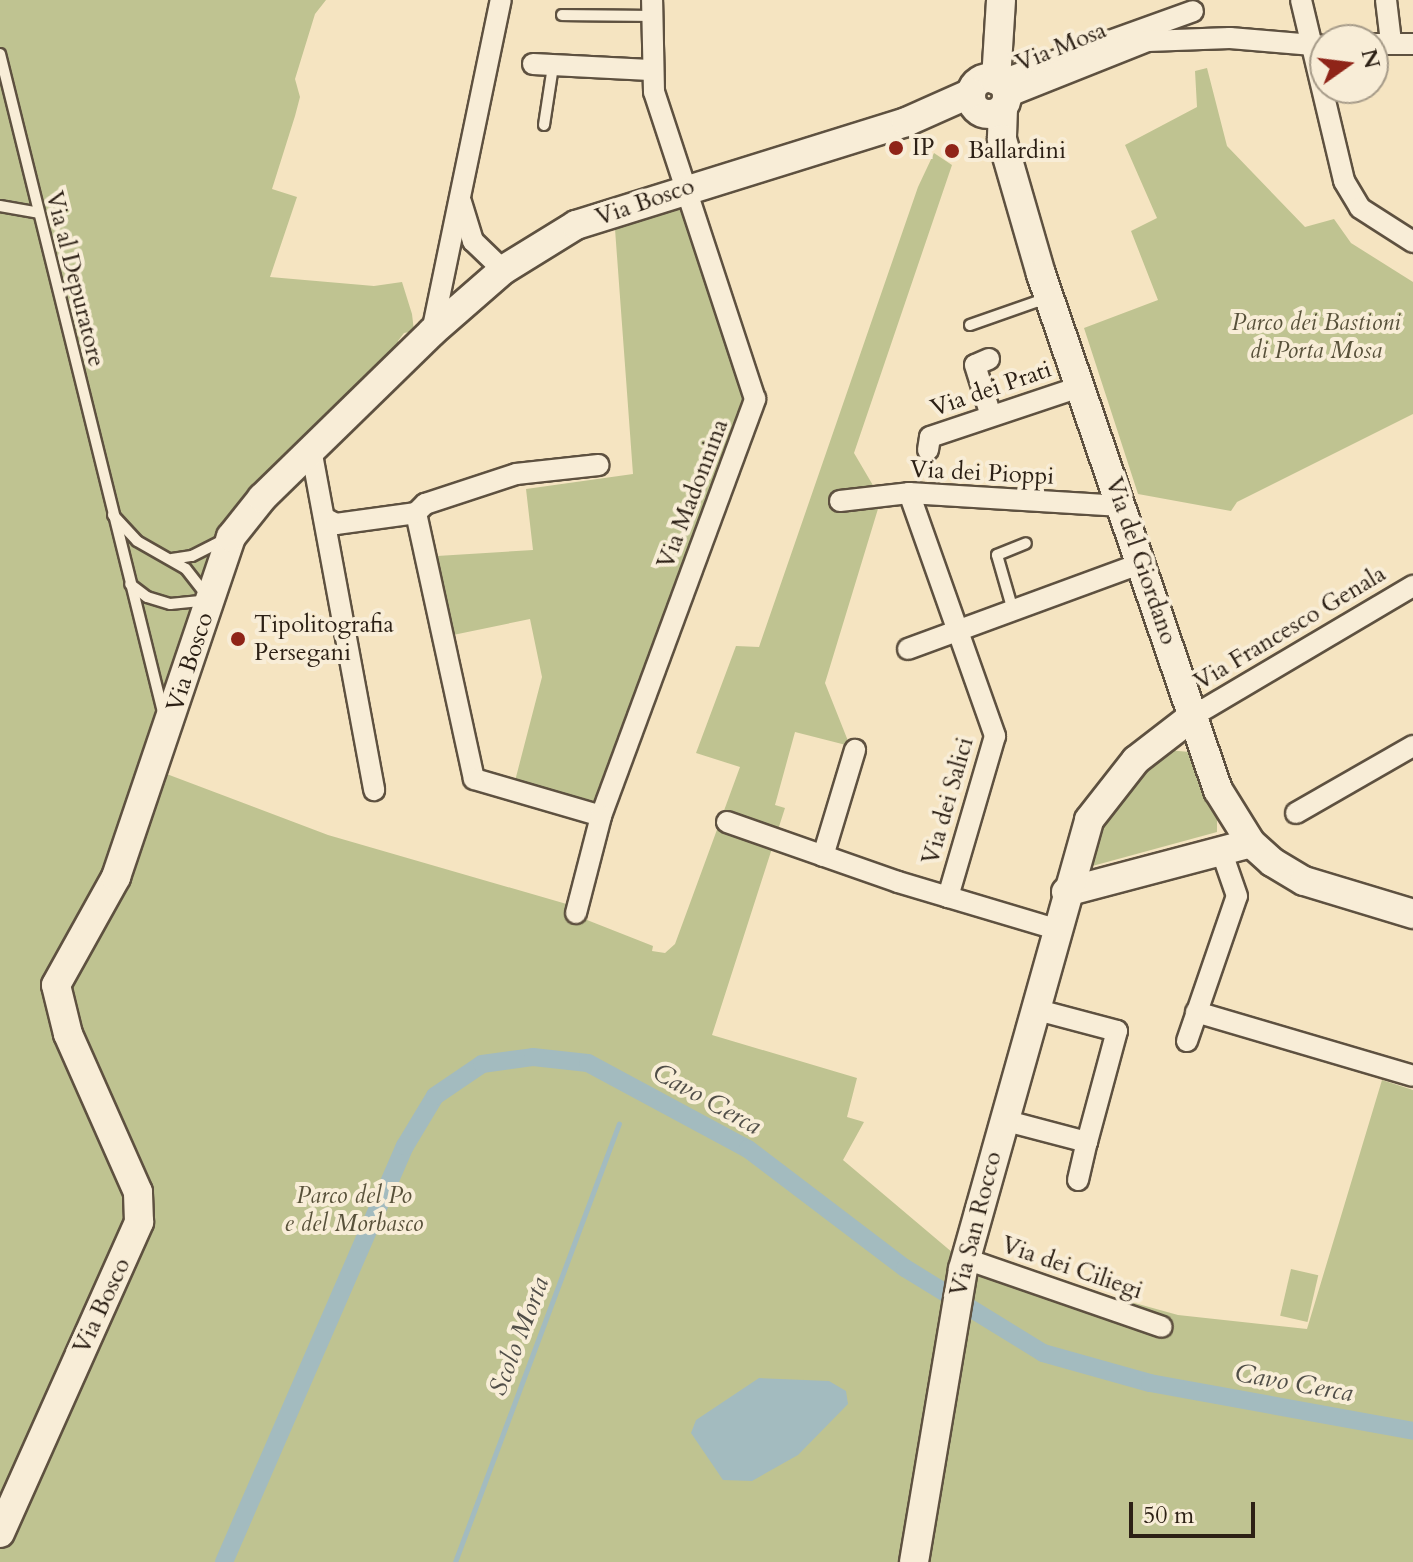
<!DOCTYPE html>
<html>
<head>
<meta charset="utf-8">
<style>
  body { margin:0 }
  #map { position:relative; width:1413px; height:1562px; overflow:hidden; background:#f5e4c1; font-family:Cardo,serif }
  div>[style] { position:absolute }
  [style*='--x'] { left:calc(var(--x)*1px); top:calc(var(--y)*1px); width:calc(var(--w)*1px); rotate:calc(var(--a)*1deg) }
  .green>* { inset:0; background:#bfc391; transform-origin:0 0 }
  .water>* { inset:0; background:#a3bbbf }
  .stream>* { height:5px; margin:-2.5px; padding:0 2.5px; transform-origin:2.5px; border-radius:2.5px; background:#a3bbbf }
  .canal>* { height:18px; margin:-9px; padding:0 9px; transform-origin:9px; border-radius:9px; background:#a3bbbf }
  .roads { filter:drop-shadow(2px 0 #5e5140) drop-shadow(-2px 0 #5e5140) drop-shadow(0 2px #5e5140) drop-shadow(0 -2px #5e5140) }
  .lane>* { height:10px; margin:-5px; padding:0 5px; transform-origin:5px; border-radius:5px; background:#f8edd7 }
  .street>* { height:20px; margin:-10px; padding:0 10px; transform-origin:10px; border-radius:10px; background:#f8edd7 }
  .secondary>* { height:28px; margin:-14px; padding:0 14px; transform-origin:14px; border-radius:14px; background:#f8edd7 }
  .secondary>.ring { margin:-14px; padding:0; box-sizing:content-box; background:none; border:28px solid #f8edd7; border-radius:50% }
  .dots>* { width:22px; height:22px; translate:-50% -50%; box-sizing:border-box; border:4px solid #f8edd7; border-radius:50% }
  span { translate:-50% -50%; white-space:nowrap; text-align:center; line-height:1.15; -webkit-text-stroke:8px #f8edd7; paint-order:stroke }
  .street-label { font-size:24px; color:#2c2015 }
  .poi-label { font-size:24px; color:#2c2015 }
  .left { translate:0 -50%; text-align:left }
  .park-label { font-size:24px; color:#58513a; font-style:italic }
  .water-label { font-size:26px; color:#504e48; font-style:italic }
  .north { position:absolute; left:1309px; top:24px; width:80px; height:80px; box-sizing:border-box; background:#f8edd7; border:2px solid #a69b89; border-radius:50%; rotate:76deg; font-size:22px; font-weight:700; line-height:32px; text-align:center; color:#2c2015 }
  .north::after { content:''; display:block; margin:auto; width:28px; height:36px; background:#8f2418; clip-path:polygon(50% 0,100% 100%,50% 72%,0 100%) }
  .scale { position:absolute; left:1129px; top:1502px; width:126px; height:36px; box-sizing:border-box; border:4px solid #2c2015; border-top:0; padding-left:10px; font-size:24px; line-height:28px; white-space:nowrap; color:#2c2015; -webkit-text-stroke:6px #f8edd7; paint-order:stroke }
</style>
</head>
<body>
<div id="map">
  <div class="green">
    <i style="clip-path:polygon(0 0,326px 0,315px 14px,295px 79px,300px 97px,295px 116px,272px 189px,297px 197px,270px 277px,374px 286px,402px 282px,412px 314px,414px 331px,404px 333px,398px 341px,401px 350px,247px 541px,164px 773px,328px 835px,570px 905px,587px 920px,653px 946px,652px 951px,665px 953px,675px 944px,740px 767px,696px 753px,736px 646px,759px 647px,918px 187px,934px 153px,952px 165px,854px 453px,881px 499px,825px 683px,850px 746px,795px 732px,775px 805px,785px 808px,712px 1035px,857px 1078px,847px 1117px,864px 1122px,843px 1160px,953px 1253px,1178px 1315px,1307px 1329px,1382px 1080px,1413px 1090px,1413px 1562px,0 1562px)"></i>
    <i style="clip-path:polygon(1207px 68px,1227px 146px,1305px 227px,1334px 219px,1351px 243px,1413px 282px,1413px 414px,1237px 502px,1231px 511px,1138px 494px,1084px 328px,1158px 300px,1131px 231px,1157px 218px,1125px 145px,1197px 107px,1195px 71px)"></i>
    <i style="clip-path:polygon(682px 205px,747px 400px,595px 801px,515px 781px,542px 677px,530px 619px,453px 635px,437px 556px,533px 550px,526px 489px,633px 474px,615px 229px)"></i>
    <i style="clip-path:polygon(1168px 750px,1189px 752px,1217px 816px,1217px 832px,1085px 868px,1099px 831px,1131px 785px)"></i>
    <i style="left:1291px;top:1269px;width:28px;height:48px;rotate:13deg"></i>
  </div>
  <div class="water">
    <i style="clip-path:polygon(759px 1378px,829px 1381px,846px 1391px,848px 1404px,798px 1455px,752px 1481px,723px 1480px,691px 1433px,696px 1420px)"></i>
  </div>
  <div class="stream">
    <i style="--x:455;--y:1562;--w:468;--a:-69.5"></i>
  </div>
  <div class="canal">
    <i style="--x:224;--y:1562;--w:454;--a:-66.5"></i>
    <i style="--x:405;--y:1146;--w:58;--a:-59"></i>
    <i style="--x:435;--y:1096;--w:57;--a:-34.2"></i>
    <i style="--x:482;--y:1064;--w:51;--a:-7.8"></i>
    <i style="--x:533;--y:1057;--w:55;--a:6.2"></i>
    <i style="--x:588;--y:1063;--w:182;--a:28.3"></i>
    <i style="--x:748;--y:1149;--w:197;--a:37.2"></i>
    <i style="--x:905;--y:1268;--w:162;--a:31.6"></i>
    <i style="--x:1043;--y:1353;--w:111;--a:15.7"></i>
    <i style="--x:1150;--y:1383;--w:267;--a:10.3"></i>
  </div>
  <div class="roads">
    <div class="lane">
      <i style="--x:562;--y:15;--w:89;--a:0.6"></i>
      <i style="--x:0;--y:54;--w:678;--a:76.09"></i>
      <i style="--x:544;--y:125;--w:60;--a:-81.3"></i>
      <i style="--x:0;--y:206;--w:39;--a:10"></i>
      <i style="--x:970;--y:325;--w:82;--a:-19.3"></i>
      <i style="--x:113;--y:515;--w:35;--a:47"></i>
      <i style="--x:137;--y:541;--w:56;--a:29.7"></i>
      <i style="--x:186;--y:569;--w:39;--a:52"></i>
      <i style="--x:210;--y:600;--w:40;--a:174.3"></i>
      <i style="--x:170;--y:604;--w:24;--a:-163"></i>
      <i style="--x:147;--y:597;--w:21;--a:-143"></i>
      <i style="--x:172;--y:559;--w:20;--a:-9"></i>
      <i style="--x:192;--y:556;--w:37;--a:-27"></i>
      <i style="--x:1012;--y:607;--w:54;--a:-106.1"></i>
      <i style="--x:997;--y:555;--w:31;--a:-22"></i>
    </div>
    <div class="street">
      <i style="--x:1301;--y:0;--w:186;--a:76.6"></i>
      <i style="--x:1344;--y:181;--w:31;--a:59"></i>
      <i style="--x:1360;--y:208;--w:63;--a:32.7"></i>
      <i style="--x:1386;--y:0;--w:42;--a:83.2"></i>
      <i style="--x:1373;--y:44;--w:40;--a:0"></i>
      <i style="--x:533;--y:64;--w:117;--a:2.9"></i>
      <i style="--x:999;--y:81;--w:206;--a:-19.8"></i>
      <i style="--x:1007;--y:97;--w:152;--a:-21.7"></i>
      <i style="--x:1148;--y:41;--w:82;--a:-2.1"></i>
      <i style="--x:1230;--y:38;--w:95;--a:4.8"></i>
      <i style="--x:461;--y:202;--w:41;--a:72.9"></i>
      <i style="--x:473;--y:241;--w:42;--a:44"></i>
      <i style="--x:432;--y:332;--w:339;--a:-78.3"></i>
      <i style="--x:989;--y:359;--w:15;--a:157"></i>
      <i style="--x:975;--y:365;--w:53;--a:72.6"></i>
      <i style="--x:311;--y:449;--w:347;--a:79.5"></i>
      <i style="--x:928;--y:450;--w:13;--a:-81"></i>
      <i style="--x:930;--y:437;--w:160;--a:-18.5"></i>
      <i style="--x:909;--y:493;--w:258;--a:70.5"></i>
      <i style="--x:995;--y:736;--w:168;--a:106.3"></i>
      <i style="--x:840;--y:501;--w:69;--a:-6.6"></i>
      <i style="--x:909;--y:493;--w:213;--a:3.5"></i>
      <i style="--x:416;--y:513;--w:272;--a:77.7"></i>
      <i style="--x:474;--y:779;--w:132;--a:16.2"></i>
      <i style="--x:601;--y:816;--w:445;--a:-69.7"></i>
      <i style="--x:755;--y:399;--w:323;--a:-108.2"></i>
      <i style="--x:654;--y:92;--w:92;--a:-91.2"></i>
      <i style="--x:328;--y:520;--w:9;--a:27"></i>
      <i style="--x:336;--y:524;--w:81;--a:-7.8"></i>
      <i style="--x:416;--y:513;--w:13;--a:-45"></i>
      <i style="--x:425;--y:504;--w:96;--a:-18.2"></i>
      <i style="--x:516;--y:474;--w:83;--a:-6.2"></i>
      <i style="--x:908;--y:649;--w:249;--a:-20.2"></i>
      <i style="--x:1193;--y:716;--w:256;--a:-30.6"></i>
      <i style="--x:1296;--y:813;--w:135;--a:-29.8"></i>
      <i style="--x:727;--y:822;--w:181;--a:19.3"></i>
      <i style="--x:898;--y:882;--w:165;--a:16.6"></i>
      <i style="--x:823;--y:856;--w:111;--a:-73.2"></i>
      <i style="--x:576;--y:913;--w:100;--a:-75.5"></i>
      <i style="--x:1196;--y:1012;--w:226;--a:16.4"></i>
      <i style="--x:1187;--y:1041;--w:153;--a:-71"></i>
      <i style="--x:1237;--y:896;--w:49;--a:-109.2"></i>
      <i style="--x:1003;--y:1120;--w:87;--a:14.7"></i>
      <i style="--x:1087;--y:1142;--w:115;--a:-74.9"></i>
      <i style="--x:1117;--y:1031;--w:86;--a:-165.2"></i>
      <i style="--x:1078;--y:1180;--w:39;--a:-77"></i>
      <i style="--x:966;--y:1259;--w:207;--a:19.1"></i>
    </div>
    <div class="secondary">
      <i class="ring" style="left:971px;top:78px;width:8px;height:8px"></i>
      <i style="--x:996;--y:80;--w:80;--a:-86.4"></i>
      <i style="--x:1003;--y:108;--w:31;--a:92"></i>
      <i style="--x:1002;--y:139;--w:141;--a:73.9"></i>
      <i style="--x:1041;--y:274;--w:546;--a:71.07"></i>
      <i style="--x:1218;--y:790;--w:62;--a:58.1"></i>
      <i style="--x:1251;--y:843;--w:28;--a:42"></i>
      <i style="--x:1272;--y:862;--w:37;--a:31"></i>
      <i style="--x:1304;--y:881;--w:114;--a:16.8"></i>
      <i style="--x:1066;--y:892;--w:191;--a:-14.8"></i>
      <i style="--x:0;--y:1533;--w:341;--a:-65.9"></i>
      <i style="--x:139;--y:1222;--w:30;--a:-92"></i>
      <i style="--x:138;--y:1192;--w:173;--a:-113.9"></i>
      <i style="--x:68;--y:1034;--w:50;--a:-103.8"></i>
      <i style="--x:56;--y:985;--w:124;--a:-60.9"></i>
      <i style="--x:116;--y:877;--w:359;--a:-71.3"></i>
      <i style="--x:231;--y:537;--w:50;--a:-51.5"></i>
      <i style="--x:262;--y:498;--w:238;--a:-44.3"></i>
      <i style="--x:432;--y:332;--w:94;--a:-41.1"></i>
      <i style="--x:503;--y:270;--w:86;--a:-31.7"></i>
      <i style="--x:576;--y:225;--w:346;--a:-17.3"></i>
      <i style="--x:906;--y:122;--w:71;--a:-24"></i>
      <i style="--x:914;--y:1562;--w:297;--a:-80.5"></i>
      <i style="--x:963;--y:1269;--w:466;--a:-74.3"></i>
      <i style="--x:1089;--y:820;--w:76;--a:-51.9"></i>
      <i style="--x:1136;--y:760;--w:72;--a:-37.7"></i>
    </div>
  </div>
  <div class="dots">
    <i style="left:896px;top:148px;background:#8f2418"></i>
    <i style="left:952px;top:151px;background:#8f2418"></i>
    <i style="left:238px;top:639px;background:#8f2418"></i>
  </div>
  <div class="street-label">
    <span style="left:1061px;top:47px;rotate:-22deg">Via Mosa</span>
    <span style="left:645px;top:202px;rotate:-19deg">Via Bosco</span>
    <span style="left:75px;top:279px;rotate:76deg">Via al Depuratore</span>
    <span style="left:991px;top:389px;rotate:-19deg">Via dei Prati</span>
    <span style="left:982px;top:473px;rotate:3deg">Via dei Pioppi</span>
    <span style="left:693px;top:494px;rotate:-69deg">Via Madonnina</span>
    <span style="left:1141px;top:561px;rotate:71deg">Via del Giordano</span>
    <span style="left:1290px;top:628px;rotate:-31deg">Via Francesco Genala</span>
    <span style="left:190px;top:662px;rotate:-72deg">Via Bosco</span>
    <span style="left:948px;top:801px;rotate:-74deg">Via dei Salici</span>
    <span style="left:976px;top:1224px;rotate:-76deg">Via San Rocco</span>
    <span style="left:1072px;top:1268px;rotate:19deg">Via dei Ciliegi</span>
    <span style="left:102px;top:1306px;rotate:-65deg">Via Bosco</span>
  </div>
  <div class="poi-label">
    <span class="left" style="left:912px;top:148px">IP</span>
    <span class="left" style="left:968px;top:151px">Ballardini</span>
    <span class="left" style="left:254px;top:639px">Tipolitografia<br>Persegani</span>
  </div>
  <div class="park-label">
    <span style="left:1316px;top:337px">Parco dei Bastioni<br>di Porta Mosa</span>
    <span style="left:354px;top:1210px">Parco del Po<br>e del Morbasco</span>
  </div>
  <div class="water-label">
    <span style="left:707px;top:1099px;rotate:29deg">Cavo Cerca</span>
    <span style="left:519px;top:1336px;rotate:-69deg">Scolo Morta</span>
    <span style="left:1294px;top:1383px;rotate:10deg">Cavo Cerca</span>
  </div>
  <div class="north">N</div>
  <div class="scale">50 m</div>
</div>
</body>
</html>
